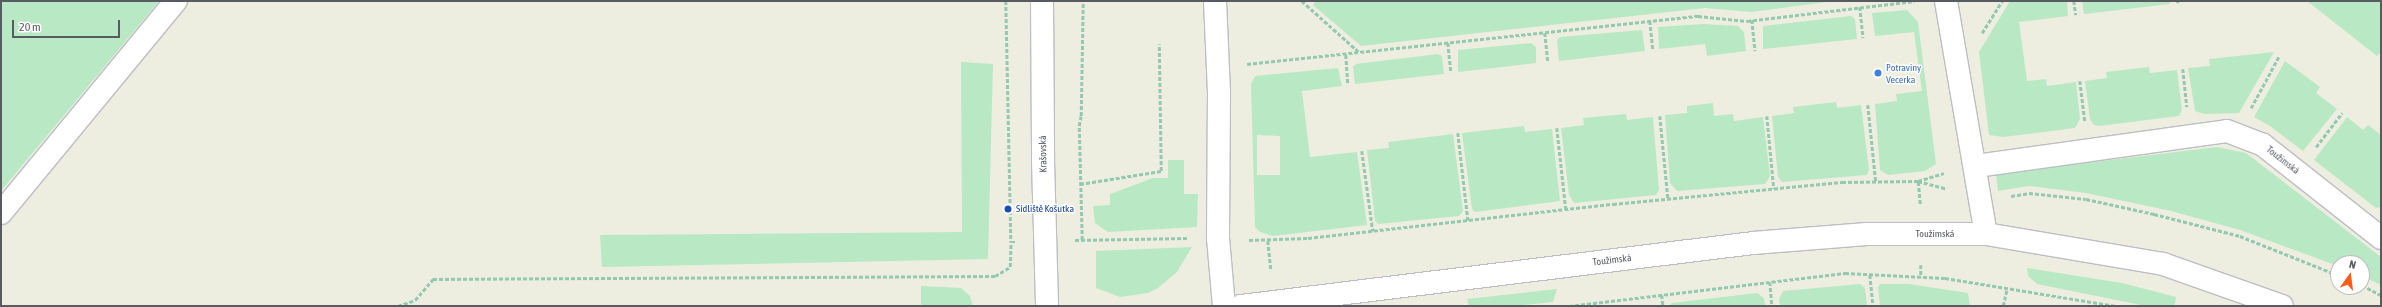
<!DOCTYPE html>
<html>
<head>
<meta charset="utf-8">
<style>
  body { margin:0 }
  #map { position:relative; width:2382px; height:307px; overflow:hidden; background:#eeeee0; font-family:"Asap Condensed",sans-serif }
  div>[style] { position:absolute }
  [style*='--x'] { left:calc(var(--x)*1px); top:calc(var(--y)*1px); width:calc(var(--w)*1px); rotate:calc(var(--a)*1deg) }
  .green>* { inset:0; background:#b9e8c4 }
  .path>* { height:2.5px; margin-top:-1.25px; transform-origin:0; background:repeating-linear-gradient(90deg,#92c9af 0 4px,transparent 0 6px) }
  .roads { filter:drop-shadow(1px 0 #bdbec5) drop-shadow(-1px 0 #bdbec5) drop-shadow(0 1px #bdbec5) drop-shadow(0 -1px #bdbec5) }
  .lane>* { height:22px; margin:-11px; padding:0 11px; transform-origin:11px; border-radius:11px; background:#fff }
  .street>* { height:22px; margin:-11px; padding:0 11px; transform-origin:11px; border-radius:11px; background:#fff }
  .dots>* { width:11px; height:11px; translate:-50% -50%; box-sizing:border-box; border:2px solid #fff; border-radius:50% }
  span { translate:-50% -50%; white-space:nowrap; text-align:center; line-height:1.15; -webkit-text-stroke:3px #fff; paint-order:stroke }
  .shop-label { font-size:10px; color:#366cbe }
  .left { translate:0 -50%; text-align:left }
  .street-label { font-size:10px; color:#595b63 }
  .transit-label { font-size:10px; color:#164399 }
  .frame { position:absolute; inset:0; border:2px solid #595b63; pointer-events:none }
  .north { position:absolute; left:2330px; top:255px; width:40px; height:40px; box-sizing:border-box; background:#fff; border:1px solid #bdbdc1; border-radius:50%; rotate:14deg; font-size:11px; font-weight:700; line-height:16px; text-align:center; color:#595b63 }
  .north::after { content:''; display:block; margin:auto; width:14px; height:18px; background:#f95f1b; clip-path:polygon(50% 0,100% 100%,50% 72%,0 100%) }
  .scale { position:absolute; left:12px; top:20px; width:108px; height:18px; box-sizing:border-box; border:2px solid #595b63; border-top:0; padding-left:5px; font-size:12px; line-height:14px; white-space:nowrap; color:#595b63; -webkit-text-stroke:3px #fff; paint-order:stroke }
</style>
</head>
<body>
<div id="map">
  <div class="green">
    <i style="clip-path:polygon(1px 1px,159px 1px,1px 191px)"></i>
    <i style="clip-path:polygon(1315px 1px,1834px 1px,1751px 12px,1705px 8px,1361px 46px,1313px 5px)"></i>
    <i style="clip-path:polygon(2010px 1px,2067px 1px,2068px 16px,2019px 22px,2027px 81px,2046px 79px,2047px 86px,2076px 82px,2080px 119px,2075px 128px,2003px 137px,1989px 135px,1979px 52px)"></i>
    <i style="clip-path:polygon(2082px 1px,2169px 1px,2170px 4px,2084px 14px)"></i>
    <i style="clip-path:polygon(2307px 1px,2381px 1px,2381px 51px,2377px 56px)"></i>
    <i style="clip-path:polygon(1907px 10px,1918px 22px,1936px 164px,1925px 171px,1888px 175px,1880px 170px,1875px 104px,1897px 101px,1896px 94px,1922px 91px,1914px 32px,1875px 36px,1872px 13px)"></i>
    <i style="clip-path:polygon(1851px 16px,1855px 19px,1857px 39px,1763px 49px,1763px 26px)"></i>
    <i style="clip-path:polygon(1703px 24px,1738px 26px,1744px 32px,1746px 51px,1707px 56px,1705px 44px,1659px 49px,1658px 27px)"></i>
    <i style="clip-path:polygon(1642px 30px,1645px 51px,1559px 61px,1557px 40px,1560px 37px)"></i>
    <i style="clip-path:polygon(1531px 43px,1536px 47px,1536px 63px,1458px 72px,1458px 50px)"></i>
    <i style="clip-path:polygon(2274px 52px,2239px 113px,2204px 114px,2195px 111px,2188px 68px,2210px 66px,2209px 59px)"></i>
    <i style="clip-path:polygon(1438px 54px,1442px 56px,1444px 74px,1355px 84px,1353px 67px,1356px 64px)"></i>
    <i style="clip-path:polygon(2285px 61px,2320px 87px,2316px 93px,2337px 109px,2303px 151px,2270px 126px,2254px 117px)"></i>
    <i style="clip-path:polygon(961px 62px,993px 64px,988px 259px,602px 267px,600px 235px,962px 232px)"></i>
    <i style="clip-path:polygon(2149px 67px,2150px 73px,2177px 70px,2182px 110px,2179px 116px,2099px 126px,2094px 125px,2090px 119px,2085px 81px,2107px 78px,2106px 72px)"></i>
    <i style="clip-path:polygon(evenodd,1338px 68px,1342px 86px,1302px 91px,1310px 157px,1357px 152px,1367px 225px,1273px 236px,1260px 232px,1255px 227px,1251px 84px,1255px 76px,1338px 68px,1257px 135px,1280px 136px,1280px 175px,1257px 175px,1257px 135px)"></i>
    <i style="clip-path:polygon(1836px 102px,1837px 108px,1861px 105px,1869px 170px,1867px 175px,1782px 182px,1778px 177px,1772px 116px,1794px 113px,1793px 107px)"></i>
    <i style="clip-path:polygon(1713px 103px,1714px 116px,1733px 114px,1734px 121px,1763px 117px,1770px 176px,1765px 184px,1677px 191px,1670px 183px,1665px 115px,1687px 113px,1687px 106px)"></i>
    <i style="clip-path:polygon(1626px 114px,1627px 120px,1653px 117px,1659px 190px,1656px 195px,1574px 203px,1569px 195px,1561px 128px,1584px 125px,1583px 118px)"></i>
    <i style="clip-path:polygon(2347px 117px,2363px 130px,2368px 125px,2381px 135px,2381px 207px,2376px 208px,2314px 160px)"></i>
    <i style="clip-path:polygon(1524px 126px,1525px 132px,1552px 129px,1560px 201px,1475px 212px,1472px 209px,1462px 133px)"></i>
    <i style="clip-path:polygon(1453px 134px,1463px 211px,1459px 216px,1378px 224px,1375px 221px,1367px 150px,1389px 148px,1388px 142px)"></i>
    <i style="clip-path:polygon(2217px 147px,2246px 153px,2381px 257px,2381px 285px,2362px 276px,2362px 263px,2338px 263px,2338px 266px,2240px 230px,2171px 211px,2086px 193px,2029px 186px,1998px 191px,1996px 174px)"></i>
    <i style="clip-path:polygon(1168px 160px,1184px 160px,1184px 194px,1198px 194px,1197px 227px,1108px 232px,1095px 223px,1093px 206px,1110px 205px,1110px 194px,1153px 178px,1168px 178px)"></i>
    <i style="clip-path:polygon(1192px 247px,1177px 272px,1158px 288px,1148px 293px,1120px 297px,1096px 288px,1096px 251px)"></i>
    <i style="clip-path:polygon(2027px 268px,2122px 283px,2176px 297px,2175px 304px,2174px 306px,2146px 306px,2037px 284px,2028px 276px)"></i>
    <i style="clip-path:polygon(1860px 284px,1865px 288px,1867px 306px,1780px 306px,1779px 299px,1783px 291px)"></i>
    <i style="clip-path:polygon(1880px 284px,1909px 284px,1968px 293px,1970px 306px,1880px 306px,1878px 287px)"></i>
    <i style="clip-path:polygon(921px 286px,961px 288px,970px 296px,973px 306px,921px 306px)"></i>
    <i style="clip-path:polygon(1557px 289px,1553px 302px,1515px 306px,1469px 306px,1467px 299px)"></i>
    <i style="clip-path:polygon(1757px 293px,1764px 298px,1765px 306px,1669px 306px,1672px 303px)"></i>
  </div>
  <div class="path">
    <i style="--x:1006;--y:1;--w:241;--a:88.8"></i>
    <i style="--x:1302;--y:1;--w:76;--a:41.8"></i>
    <i style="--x:2074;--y:1;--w:14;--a:82"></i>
    <i style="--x:2178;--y:1;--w:2;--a:90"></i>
    <i style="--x:1860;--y:7;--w:31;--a:84"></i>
    <i style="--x:1752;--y:20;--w:31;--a:84"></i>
    <i style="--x:1650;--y:21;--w:29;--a:84"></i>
    <i style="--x:1545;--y:33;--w:29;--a:84"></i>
    <i style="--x:1982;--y:33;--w:38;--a:-58"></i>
    <i style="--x:1448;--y:43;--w:30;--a:84"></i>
    <i style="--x:1346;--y:55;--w:30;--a:86"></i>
    <i style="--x:1247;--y:64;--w:454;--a:-6.1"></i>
    <i style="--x:1698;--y:16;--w:49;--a:5.8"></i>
    <i style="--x:1747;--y:21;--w:169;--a:-6.8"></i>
    <i style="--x:2183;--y:69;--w:38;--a:84"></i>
    <i style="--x:2080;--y:81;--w:40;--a:82.9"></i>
    <i style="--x:1868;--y:105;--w:77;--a:84.1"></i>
    <i style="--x:2251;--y:108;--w:59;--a:-61.7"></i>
    <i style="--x:1660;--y:116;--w:82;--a:84.4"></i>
    <i style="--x:1767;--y:116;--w:73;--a:84.5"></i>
    <i style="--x:1557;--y:128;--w:81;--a:83.7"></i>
    <i style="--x:1458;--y:133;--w:88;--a:83.4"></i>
    <i style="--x:2316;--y:147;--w:43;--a:-52.6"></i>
    <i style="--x:1362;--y:151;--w:81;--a:82.2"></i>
    <i style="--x:1080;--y:184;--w:82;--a:-9.1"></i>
    <i style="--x:1161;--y:171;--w:127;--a:-90.9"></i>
    <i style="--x:2011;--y:196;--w:18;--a:-9"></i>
    <i style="--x:2029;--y:193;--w:57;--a:6"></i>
    <i style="--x:2086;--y:199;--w:70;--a:12.4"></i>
    <i style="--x:2154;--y:214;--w:89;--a:14.3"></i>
    <i style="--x:2240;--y:236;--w:105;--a:21.7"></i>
    <i style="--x:1920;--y:204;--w:23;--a:-95"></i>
    <i style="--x:1918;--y:181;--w:30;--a:15"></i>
    <i style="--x:1075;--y:240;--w:113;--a:-1"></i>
    <i style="--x:1082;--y:240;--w:114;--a:-91.5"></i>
    <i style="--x:1079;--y:126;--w:10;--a:-79"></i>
    <i style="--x:1081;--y:116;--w:115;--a:-89"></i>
    <i style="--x:1249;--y:240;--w:59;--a:-1.9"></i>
    <i style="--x:1308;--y:238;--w:307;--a:-6.4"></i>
    <i style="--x:1613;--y:204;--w:230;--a:-5.5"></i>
    <i style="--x:1842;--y:182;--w:76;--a:-0.8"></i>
    <i style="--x:1918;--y:181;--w:27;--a:-17"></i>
    <i style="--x:1268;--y:241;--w:30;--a:84"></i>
    <i style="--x:1921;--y:265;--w:12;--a:90"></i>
    <i style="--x:1870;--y:275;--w:31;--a:84"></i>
    <i style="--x:1770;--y:282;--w:24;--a:85"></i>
    <i style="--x:2362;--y:285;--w:21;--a:28"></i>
    <i style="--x:1662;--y:295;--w:11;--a:85"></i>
    <i style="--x:398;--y:306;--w:18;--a:-19"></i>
    <i style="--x:415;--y:300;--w:28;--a:-49"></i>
    <i style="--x:433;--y:279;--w:562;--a:-0.31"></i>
    <i style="--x:995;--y:276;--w:17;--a:-31"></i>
    <i style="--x:1010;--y:267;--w:25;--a:-88"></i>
    <i style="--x:1011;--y:242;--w:4;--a:0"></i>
    <i style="--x:1569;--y:306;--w:278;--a:-6.8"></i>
    <i style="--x:1845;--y:273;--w:100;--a:2.9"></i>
    <i style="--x:1945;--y:278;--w:173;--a:9.3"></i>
    <i style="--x:2003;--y:306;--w:18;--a:-77"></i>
  </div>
  <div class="roads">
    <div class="lane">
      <i style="--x:1215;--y:1;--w:91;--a:87.5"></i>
      <i style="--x:1219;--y:92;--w:146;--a:90.4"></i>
      <i style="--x:1218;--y:238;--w:68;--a:85"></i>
      <i style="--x:1;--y:213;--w:275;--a:-50.5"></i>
    </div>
    <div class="street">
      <i style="--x:1042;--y:1;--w:160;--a:89.6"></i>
      <i style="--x:1043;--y:161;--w:145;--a:88.4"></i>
      <i style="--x:1946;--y:1;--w:236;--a:80.3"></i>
      <i style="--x:1976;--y:166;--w:253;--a:-7.9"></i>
      <i style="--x:2227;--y:131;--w:39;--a:21"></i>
      <i style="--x:2263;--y:145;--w:150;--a:38.2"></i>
      <i style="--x:1241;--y:306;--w:516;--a:-7.01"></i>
      <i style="--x:1753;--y:243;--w:114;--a:-4.5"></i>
      <i style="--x:1867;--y:234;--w:119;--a:0"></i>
      <i style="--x:1986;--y:234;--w:180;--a:9.6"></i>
      <i style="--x:2163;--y:264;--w:126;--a:19.4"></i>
    </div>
  </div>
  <div class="dots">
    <i style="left:1878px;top:73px;background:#3f7fe0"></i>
    <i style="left:1008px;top:209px;background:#1a4fb4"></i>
  </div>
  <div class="shop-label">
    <span class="left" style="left:1886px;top:73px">Potraviny<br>Vecerka</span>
  </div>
  <div class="street-label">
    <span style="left:1043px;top:154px;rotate:-91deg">Krašovská</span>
    <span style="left:2283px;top:160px;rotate:38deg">Toužimská</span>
    <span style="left:1935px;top:234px">Toužimská</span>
    <span style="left:1612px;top:260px;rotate:-7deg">Toužimská</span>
  </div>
  <div class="transit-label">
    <span class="left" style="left:1016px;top:209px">Sídliště Košutka</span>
  </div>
  <div class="frame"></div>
  <div class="north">N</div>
  <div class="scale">20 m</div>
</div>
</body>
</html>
